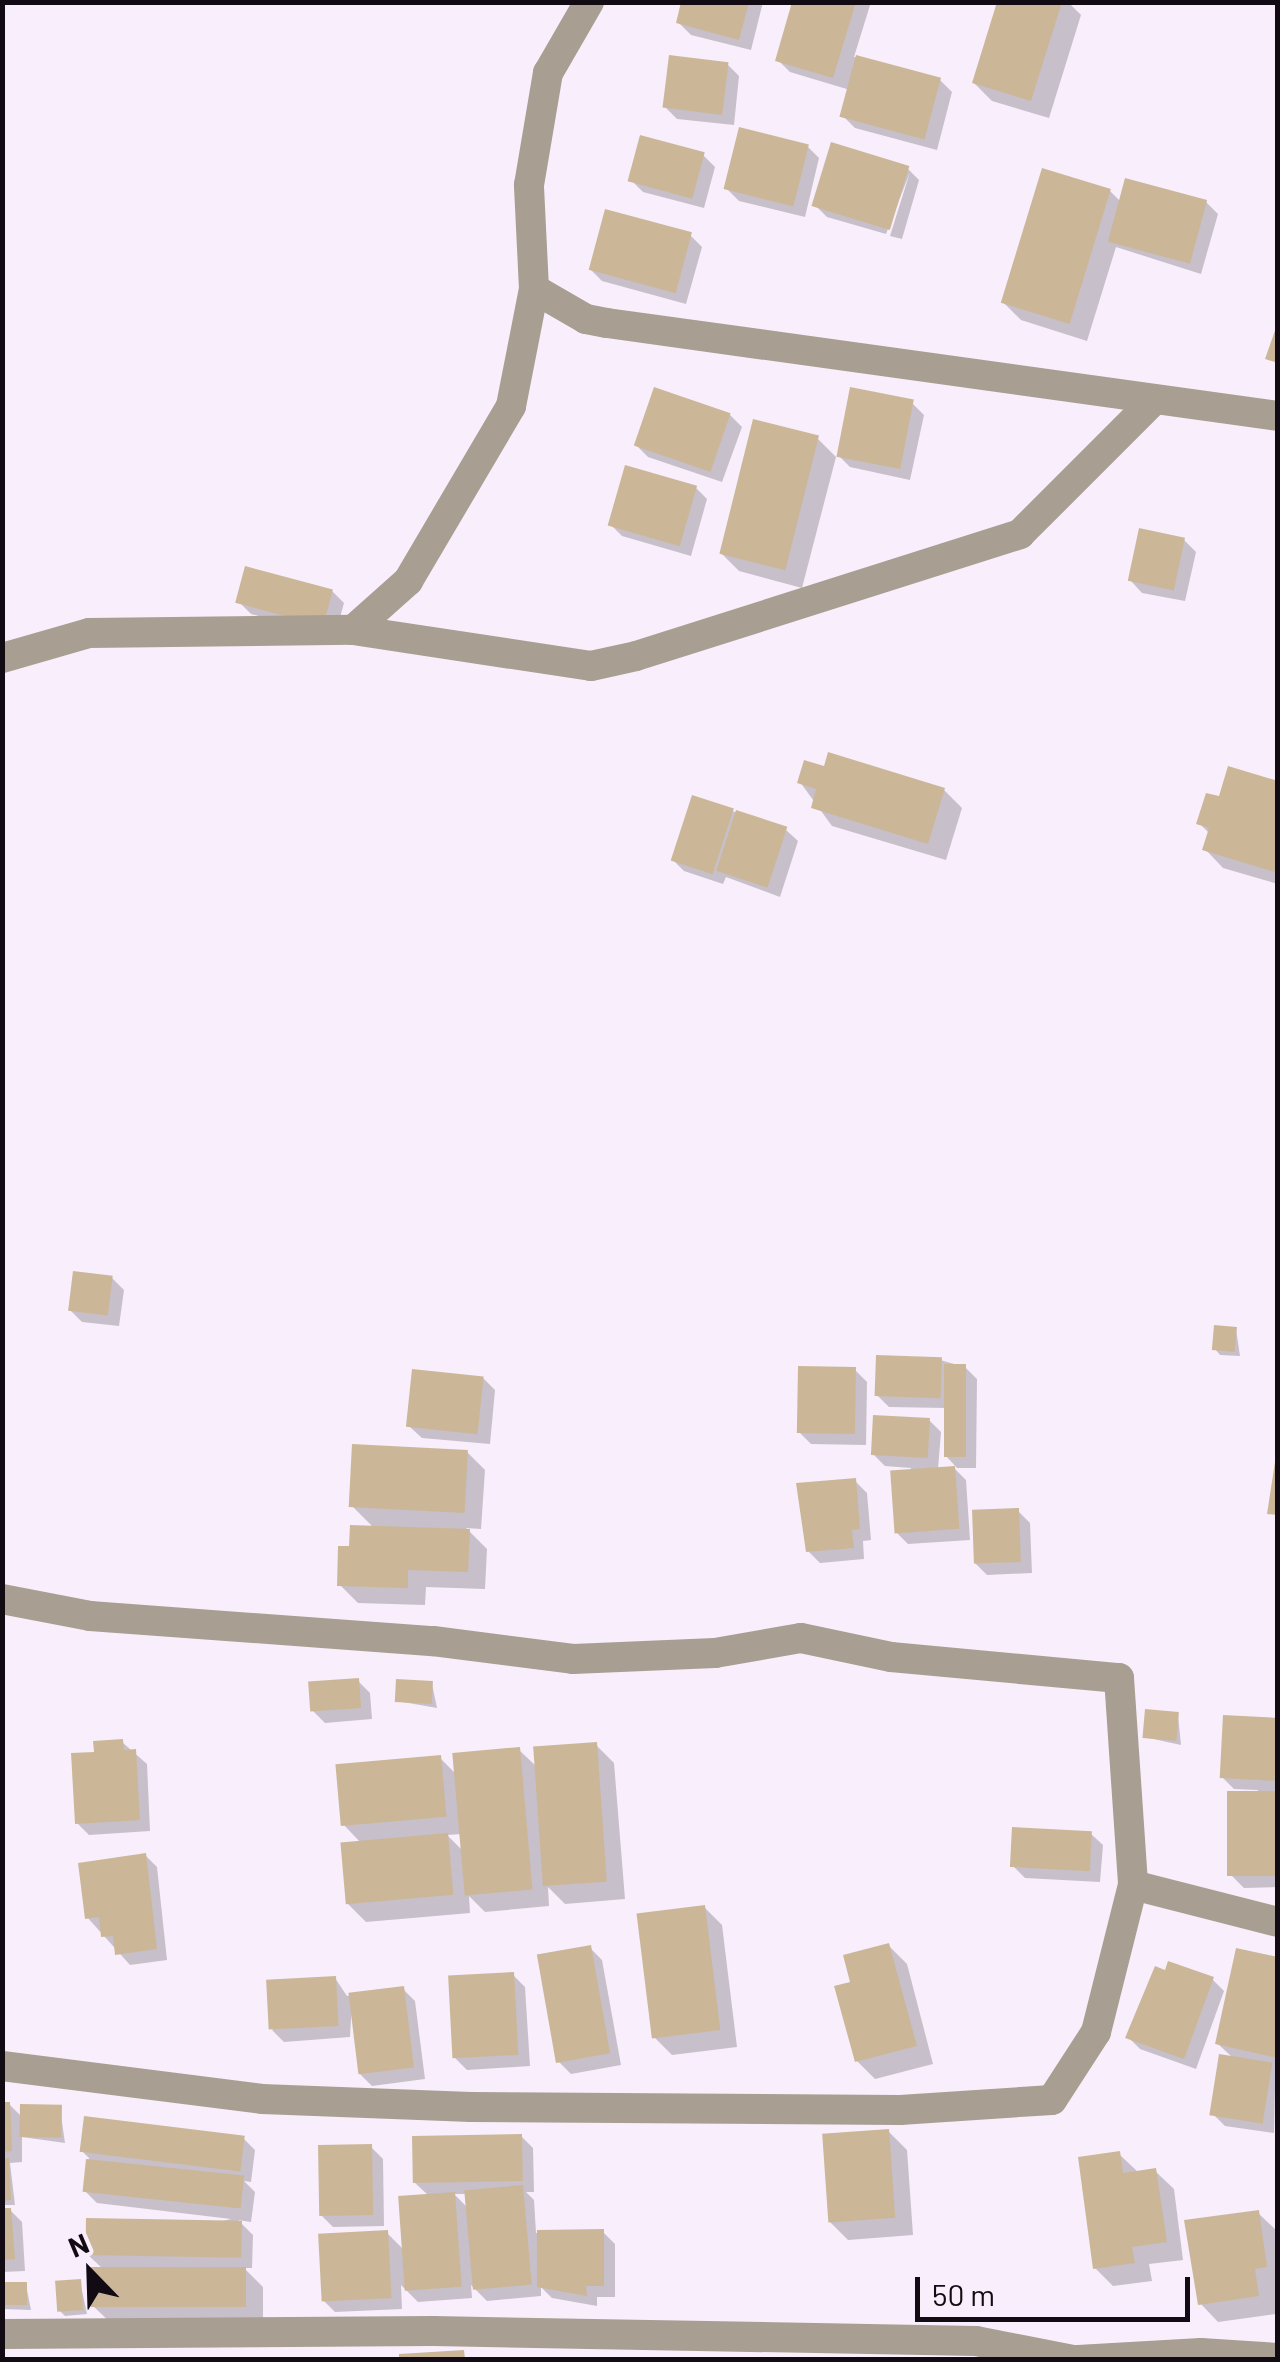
<!DOCTYPE html>
<html>
<head>
<meta charset="utf-8">
<style>
  body { margin:0 }
  #map { position:relative; width:1280px; height:2362px; overflow:hidden; background:#f9effc; font-family:Barlow,sans-serif }
  div>[style] { position:absolute }
  [style*='--x'] { left:calc(var(--x)*1px); top:calc(var(--y)*1px); width:calc(var(--w)*1px); rotate:calc(var(--a)*1deg) }
  .shadow>* { inset:0; background:#0003 }
  .building>* { inset:0; background:#cbb798; transform-origin:0 0 }
  .minor>* { height:30px; margin:-15px; padding:0 15px; transform-origin:15px; border-radius:15px; background:#a89f92 }
  span { translate:-50% -50%; white-space:nowrap; text-align:center; line-height:1.15; -webkit-text-stroke:8px #f9effc; paint-order:stroke }
  .frame { position:absolute; inset:0; border:5px solid #130b14; pointer-events:none }
  .north { position:absolute; left:40px; top:2222px; width:100px; height:100px; -webkit-text-stroke:8px #f9effc; paint-order:stroke; rotate:337deg; font-size:28px; font-weight:700; line-height:40px; text-align:center; color:#130b14 }
  .north::after { content:''; display:block; margin:auto; width:35px; height:45px; background:#130b14; clip-path:polygon(50% 0,100% 100%,50% 72%,0 100%) }
  .scale { position:absolute; left:915px; top:2277px; width:275px; height:45px; box-sizing:border-box; border:5px solid #130b14; border-top:0; padding-left:12px; font-size:30px; line-height:35px; white-space:nowrap; color:#130b14; -webkit-text-stroke:8px #f9effc; paint-order:stroke }
</style>
</head>
<body>
<div id="map">
  <div class="shadow">
    <i style="clip-path:polygon(684px 2px,763px 2px,751px 50px,691px 35px,679px 23px)"></i>
    <i style="clip-path:polygon(795px 2px,871px 2px,854px 57px,940px 80px,952px 92px,937px 150px,855px 128px,843px 116px,850px 90px,790px 72px,778px 60px)"></i>
    <i style="clip-path:polygon(999px 2px,1068px 2px,1081px 15px,1049px 118px,992px 101px,974px 83px)"></i>
    <i style="clip-path:polygon(727px 64px,739px 76px,734px 125px,677px 119px,665px 107px)"></i>
    <i style="clip-path:polygon(807px 146px,819px 158px,805px 217px,739px 201px,727px 189px)"></i>
    <i style="clip-path:polygon(703px 155px,715px 167px,704px 208px,643px 192px,631px 180px)"></i>
    <i style="clip-path:polygon(907px 168px,919px 180px,902px 239px,890px 236px,910px 172px,886px 234px,827px 217px,815px 205px)"></i>
    <i style="clip-path:polygon(1110px 191px,1121px 202px,1206px 202px,1218px 214px,1201px 274px,1116px 247px,1087px 341px,1021px 320px,1003px 302px)"></i>
    <i style="clip-path:polygon(690px 235px,702px 247px,686px 304px,602px 281px,590px 269px)"></i>
    <i style="clip-path:polygon(912px 403px,924px 415px,910px 480px,850px 467px,838px 455px)"></i>
    <i style="clip-path:polygon(730px 415px,742px 427px,722px 482px,648px 457px,636px 445px)"></i>
    <i style="clip-path:polygon(818px 439px,836px 457px,802px 588px,739px 571px,721px 553px)"></i>
    <i style="clip-path:polygon(695px 487px,707px 499px,691px 556px,622px 536px,610px 524px)"></i>
    <i style="clip-path:polygon(1184px 540px,1196px 552px,1185px 601px,1142px 593px,1131px 581px)"></i>
    <i style="clip-path:polygon(332px 591px,344px 603px,335px 636px,251px 614px,239px 602px)"></i>
    <i style="clip-path:polygon(800px 782px,944px 790px,962px 808px,946px 860px,832px 826px)"></i>
    <i style="clip-path:polygon(1278px 784px,1278px 884px,1223px 868px,1205px 849px,1210px 834px,1199px 823px)"></i>
    <i style="clip-path:polygon(732px 811px,786px 830px,798px 841px,780px 897px,726px 877px,723px 884px,684px 871px,672px 859px)"></i>
    <i style="clip-path:polygon(112px 1278px,124px 1290px,119px 1326px,82px 1322px,70px 1310px)"></i>
    <i style="clip-path:polygon(1236px 1329px,1240px 1356px,1220px 1355px,1215px 1349px)"></i>
    <i style="clip-path:polygon(940px 1360px,965px 1367px,977px 1379px,976px 1468px,957px 1468px,946px 1456px,946px 1408px,889px 1407px,877px 1395px)"></i>
    <i style="clip-path:polygon(855px 1370px,867px 1382px,866px 1445px,811px 1444px,799px 1432px)"></i>
    <i style="clip-path:polygon(483px 1378px,495px 1390px,490px 1444px,422px 1438px,410px 1427px)"></i>
    <i style="clip-path:polygon(929px 1420px,941px 1432px,938px 1469px,954px 1468px,966px 1480px,970px 1540px,908px 1544px,896px 1532px,911px 1468px,885px 1466px,873px 1454px)"></i>
    <i style="clip-path:polygon(467px 1452px,485px 1470px,481px 1529px,466px 1528px,487px 1549px,485px 1589px,426px 1587px,425px 1605px,358px 1603px,340px 1585px,351px 1548px,375px 1529px,352px 1506px)"></i>
    <i style="clip-path:polygon(855px 1481px,867px 1493px,871px 1540px,863px 1541px,864px 1559px,820px 1563px,808px 1551px)"></i>
    <i style="clip-path:polygon(1018px 1511px,1030px 1523px,1032px 1573px,987px 1575px,975px 1563px)"></i>
    <i style="clip-path:polygon(358px 1681px,370px 1693px,372px 1719px,325px 1723px,313px 1711px)"></i>
    <i style="clip-path:polygon(432px 1684px,437px 1708px,397px 1701px)"></i>
    <i style="clip-path:polygon(1178px 1715px,1181px 1745px,1144px 1737px)"></i>
    <i style="clip-path:polygon(1278px 1720px,1278px 1887px,1244px 1888px,1232px 1876px,1258px 1790px,1234px 1789px,1222px 1777px)"></i>
    <i style="clip-path:polygon(122px 1742px,147px 1764px,150px 1831px,89px 1835px,77px 1823px,96px 1755px)"></i>
    <i style="clip-path:polygon(evenodd,596px 1745px,614px 1763px,625px 1899px,565px 1904px,548px 1887px,549px 1906px,485px 1912px,469px 1896px,470px 1913px,366px 1922px,348px 1904px,361px 1843px,342px 1823px,440px 1758px,456px 1774px,519px 1750px,537px 1767px,596px 1745px,462px 1834px,463px 1851px,447px 1835px,462px 1834px)"></i>
    <i style="clip-path:polygon(1091px 1834px,1103px 1845px,1100px 1882px,1025px 1878px,1013px 1866px)"></i>
    <i style="clip-path:polygon(145px 1855px,157px 1867px,167px 1960px,130px 1965px,87px 1917px)"></i>
    <i style="clip-path:polygon(704px 1907px,722px 1925px,737px 2047px,672px 2055px,654px 2037px)"></i>
    <i style="clip-path:polygon(889px 1946px,907px 1964px,933px 2064px,875px 2079px,857px 2061px,853px 1984px)"></i>
    <i style="clip-path:polygon(590px 1948px,602px 1960px,621px 2065px,571px 2074px,559px 2062px)"></i>
    <i style="clip-path:polygon(1278px 1959px,1274px 2133px,1225px 2126px,1213px 2114px,1233px 2058px,1217px 2043px)"></i>
    <i style="clip-path:polygon(513px 1975px,525px 1987px,530px 2066px,467px 2070px,455px 2058px)"></i>
    <i style="clip-path:polygon(335px 1978px,347px 1996px,403px 1989px,415px 2001px,425px 2079px,372px 2086px,360px 2074px,352px 2001px,350px 2037px,284px 2042px,272px 2030px)"></i>
    <i style="clip-path:polygon(1212px 1979px,1224px 1991px,1196px 2069px,1140px 2049px,1128px 2037px)"></i>
    <i style="clip-path:polygon(9px 2104px,22px 2117px,60px 2108px,65px 2143px,22px 2137px,22px 2162px,10px 2163px,15px 2205px,2px 2205px,2px 2105px)"></i>
    <i style="clip-path:polygon(889px 2132px,907px 2150px,913px 2235px,848px 2240px,830px 2222px)"></i>
    <i style="clip-path:polygon(evenodd,521px 2136px,533px 2148px,534px 2192px,526px 2192px,534px 2200px,536px 2233px,603px 2232px,615px 2244px,615px 2297px,597px 2297px,597px 2306px,552px 2298px,541px 2287px,541px 2296px,487px 2301px,471px 2285px,472px 2298px,418px 2302px,401px 2285px,402px 2309px,335px 2312px,323px 2300px,387px 2233px,403px 2249px,429px 2196px,415px 2183px,521px 2136px,454px 2194px,467px 2194px,468px 2208px,454px 2194px)"></i>
    <i style="clip-path:polygon(243px 2138px,255px 2150px,251px 2182px,244px 2181px,255px 2192px,251px 2222px,238px 2220px,253px 2235px,252px 2268px,244px 2268px,263px 2287px,263px 2325px,112px 2324px,93px 2306px,103px 2269px,87px 2254px,231px 2219px,97px 2203px,85px 2191px,89px 2158px,82px 2151px)"></i>
    <i style="clip-path:polygon(371px 2147px,383px 2159px,384px 2226px,333px 2227px,321px 2215px)"></i>
    <i style="clip-path:polygon(1119px 2154px,1139px 2173px,1155px 2171px,1174px 2189px,1183px 2260px,1149px 2264px,1152px 2281px,1113px 2286px,1095px 2268px)"></i>
    <i style="clip-path:polygon(10px 2210px,22px 2222px,25px 2271px,2px 2272px,2px 2211px)"></i>
    <i style="clip-path:polygon(1258px 2213px,1277px 2231px,1276px 2314px,1218px 2322px,1200px 2303px)"></i>
    <i style="clip-path:polygon(80px 2281px,87px 2314px,65px 2316px,59px 2310px)"></i>
    <i style="clip-path:polygon(2px 2284px,26px 2285px,31px 2310px,2px 2309px)"></i>
  </div>
  <div class="building">
    <i style="clip-path:polygon(681px 2px,749px 2px,739px 40px,676px 23px)"></i>
    <i style="clip-path:polygon(792px 2px,856px 2px,833px 78px,775px 61px)"></i>
    <i style="clip-path:polygon(997px 2px,1062px 2px,1031px 101px,972px 83px)"></i>
    <i style="left:669px;top:55px;width:60px;height:53px;rotate:7deg"></i>
    <i style="left:856px;top:55px;width:88px;height:64px;rotate:15deg"></i>
    <i style="left:739px;top:127px;width:72px;height:64px;rotate:14deg"></i>
    <i style="left:640px;top:135px;width:67px;height:48px;rotate:15deg"></i>
    <i style="left:831px;top:142px;width:82px;height:67px;rotate:17deg"></i>
    <i style="left:1042px;top:168px;width:72px;height:141px;rotate:17deg"></i>
    <i style="left:1125px;top:178px;width:85px;height:66px;rotate:15deg"></i>
    <i style="left:605px;top:209px;width:90px;height:63px;rotate:15deg"></i>
    <i style="clip-path:polygon(1278px 322px,1278px 363px,1265px 359px)"></i>
    <i style="left:654px;top:387px;width:81px;height:62px;rotate:19deg"></i>
    <i style="left:850px;top:387px;width:65px;height:71px;rotate:11deg"></i>
    <i style="left:753px;top:419px;width:68px;height:139px;rotate:14deg"></i>
    <i style="left:625px;top:465px;width:75px;height:63px;rotate:16deg"></i>
    <i style="left:1139px;top:528px;width:47px;height:54px;rotate:12deg"></i>
    <i style="left:245px;top:566px;width:91px;height:38px;rotate:15deg"></i>
    <i style="clip-path:polygon(828px 752px,945px 788px,928px 844px,811px 808px,816px 789px,797px 783px,804px 760px,824px 766px)"></i>
    <i style="clip-path:polygon(1228px 766px,1278px 781px,1278px 873px,1202px 850px,1209px 828px,1196px 824px,1206px 793px,1219px 796px)"></i>
    <i style="left:692px;top:795px;width:44px;height:69px;rotate:18deg"></i>
    <i style="left:736px;top:810px;width:54px;height:64px;rotate:18deg"></i>
    <i style="left:73px;top:1271px;width:40px;height:40px;rotate:7deg"></i>
    <i style="left:1214px;top:1325px;width:23px;height:25px;rotate:5deg"></i>
    <i style="left:876px;top:1355px;width:66px;height:41px;rotate:2deg"></i>
    <i style="left:944px;top:1364px;width:22px;height:93px"></i>
    <i style="left:798px;top:1366px;width:58px;height:67px;rotate:1deg"></i>
    <i style="left:412px;top:1369px;width:72px;height:58px;rotate:6deg"></i>
    <i style="left:873px;top:1415px;width:57px;height:40px;rotate:3deg"></i>
    <i style="left:352px;top:1444px;width:116px;height:63px;rotate:3deg"></i>
    <i style="clip-path:polygon(1275px 1462px,1278px 1462px,1278px 1515px,1267px 1514px)"></i>
    <i style="left:955px;top:1466px;width:63px;height:65px;rotate:86deg"></i>
    <i style="clip-path:polygon(856px 1478px,860px 1529px,852px 1530px,854px 1548px,806px 1552px,796px 1483px)"></i>
    <i style="left:1019px;top:1508px;width:54px;height:47px;rotate:88deg"></i>
    <i style="clip-path:polygon(350px 1525px,470px 1529px,468px 1572px,408px 1570px,408px 1588px,337px 1586px,338px 1546px,349px 1546px)"></i>
    <i style="left:359px;top:1678px;width:30px;height:51px;rotate:86deg"></i>
    <i style="left:396px;top:1679px;width:37px;height:23px;rotate:3deg"></i>
    <i style="left:1145px;top:1709px;width:34px;height:29px;rotate:5deg"></i>
    <i style="left:1223px;top:1715px;width:55px;height:63px;rotate:3deg"></i>
    <i style="clip-path:polygon(123px 1739px,124px 1750px,136px 1749px,140px 1820px,75px 1824px,71px 1753px,94px 1752px,93px 1741px)"></i>
    <i style="left:597px;top:1742px;width:140px;height:64px;rotate:86deg"></i>
    <i style="left:520px;top:1747px;width:143px;height:68px;rotate:85deg"></i>
    <i style="left:441px;top:1755px;width:62px;height:106px;rotate:85deg"></i>
    <i style="left:1278px;top:1791px;width:85px;height:51px;rotate:90deg"></i>
    <i style="left:1012px;top:1827px;width:80px;height:40px;rotate:3deg"></i>
    <i style="left:448px;top:1833px;width:62px;height:108px;rotate:85deg"></i>
    <i style="clip-path:polygon(146px 1853px,157px 1949px,115px 1955px,113px 1936px,101px 1937px,99px 1917px,85px 1919px,78px 1863px)"></i>
    <i style="left:705px;top:1905px;width:126px;height:69px;rotate:83deg"></i>
    <i style="clip-path:polygon(889px 1943px,917px 2046px,855px 2062px,834px 1986px,850px 1982px,843px 1955px)"></i>
    <i style="left:591px;top:1945px;width:110px;height:55px;rotate:80deg"></i>
    <i style="clip-path:polygon(1236px 1948px,1278px 1957px,1278px 2058px,1215px 2044px)"></i>
    <i style="clip-path:polygon(1168px 1961px,1214px 1977px,1184px 2059px,1125px 2038px,1155px 1966px,1165px 1970px)"></i>
    <i style="left:514px;top:1972px;width:83px;height:66px;rotate:87deg"></i>
    <i style="left:336px;top:1976px;width:50px;height:70px;rotate:87deg"></i>
    <i style="left:404px;top:1986px;width:82px;height:56px;rotate:83deg"></i>
    <i style="left:1219px;top:2054px;width:54px;height:62px;rotate:9deg"></i>
    <i style="clip-path:polygon(2px 2102px,10px 2102px,12px 2151px,2px 2152px)"></i>
    <i style="left:20px;top:2104px;width:42px;height:33px;rotate:1deg"></i>
    <i style="left:84px;top:2116px;width:162px;height:36px;rotate:7deg"></i>
    <i style="left:889px;top:2129px;width:89px;height:67px;rotate:86deg"></i>
    <i style="left:522px;top:2134px;width:47px;height:110px;rotate:89deg"></i>
    <i style="left:372px;top:2144px;width:71px;height:54px;rotate:89deg"></i>
    <i style="clip-path:polygon(1120px 2151px,1123px 2173px,1156px 2168px,1167px 2242px,1132px 2247px,1135px 2263px,1093px 2269px,1078px 2157px)"></i>
    <i style="clip-path:polygon(9px 2158px,11px 2200px,2px 2201px,2px 2159px)"></i>
    <i style="left:86px;top:2159px;width:159px;height:33px;rotate:6deg"></i>
    <i style="left:523px;top:2185px;width:100px;height:59px;rotate:85deg"></i>
    <i style="left:455px;top:2192px;width:95px;height:57px;rotate:86deg"></i>
    <i style="clip-path:polygon(2px 2208px,11px 2208px,15px 2259px,2px 2260px)"></i>
    <i style="clip-path:polygon(1259px 2210px,1267px 2267px,1255px 2269px,1259px 2296px,1198px 2305px,1184px 2220px)"></i>
    <i style="left:86px;top:2218px;width:156px;height:37px;rotate:1deg"></i>
    <i style="clip-path:polygon(604px 2229px,604px 2286px,586px 2286px,587px 2296px,537px 2287px,537px 2230px)"></i>
    <i style="left:388px;top:2230px;width:68px;height:70px;rotate:87deg"></i>
    <i style="left:91px;top:2267px;width:155px;height:40px"></i>
    <i style="left:81px;top:2279px;width:31px;height:26px;rotate:86deg"></i>
    <i style="left:2px;top:2282px;width:25px;height:23px"></i>
    <i style="clip-path:polygon(464px 2350px,465px 2360px,399px 2360px,399px 2354px)"></i>
  </div>
  <div class="minor">
    <i style="--x:534;--y:289;--w:60;--a:30"></i>
    <i style="--x:586;--y:319;--w:21;--a:11"></i>
    <i style="--x:607;--y:323;--w:677;--a:7.89"></i>
    <i style="--x:353;--y:630;--w:74;--a:-41.7"></i>
    <i style="--x:408;--y:581;--w:203;--a:-59.5"></i>
    <i style="--x:511;--y:406;--w:119;--a:-78.9"></i>
    <i style="--x:534;--y:289;--w:104;--a:-92.8"></i>
    <i style="--x:529;--y:185;--w:114;--a:-80.4"></i>
    <i style="--x:548;--y:73;--w:82;--a:-60"></i>
    <i style="--x:2;--y:658;--w:91;--a:-16"></i>
    <i style="--x:89;--y:633;--w:264;--a:-0.7"></i>
    <i style="--x:353;--y:630;--w:241;--a:8.6"></i>
    <i style="--x:591;--y:666;--w:46;--a:-12.5"></i>
    <i style="--x:636;--y:656;--w:403;--a:-17.6"></i>
    <i style="--x:1020;--y:534;--w:190;--a:-45"></i>
    <i style="--x:2;--y:1599;--w:90;--a:10.9"></i>
    <i style="--x:90;--y:1616;--w:344;--a:4.2"></i>
    <i style="--x:433;--y:1641;--w:141;--a:7.3"></i>
    <i style="--x:573;--y:1659;--w:142;--a:-2.4"></i>
    <i style="--x:715;--y:1653;--w:87;--a:-9.9"></i>
    <i style="--x:801;--y:1638;--w:92;--a:11.9"></i>
    <i style="--x:891;--y:1657;--w:229;--a:5.3"></i>
    <i style="--x:1119;--y:1678;--w:207;--a:86.1"></i>
    <i style="--x:1133;--y:1885;--w:150;--a:14.3"></i>
    <i style="--x:2;--y:2066;--w:262;--a:7.2"></i>
    <i style="--x:262;--y:2099;--w:209;--a:2.2"></i>
    <i style="--x:471;--y:2107;--w:429;--a:0.4"></i>
    <i style="--x:900;--y:2110;--w:152;--a:-3.8"></i>
    <i style="--x:1052;--y:2100;--w:81;--a:-57.1"></i>
    <i style="--x:1096;--y:2032;--w:152;--a:-75.9"></i>
    <i style="--x:2;--y:2334;--w:431;--a:-0.4"></i>
    <i style="--x:433;--y:2331;--w:543;--a:1.06"></i>
    <i style="--x:976;--y:2341;--w:99;--a:11.1"></i>
    <i style="--x:1078;--y:2360;--w:123;--a:-3.3"></i>
    <i style="--x:1201;--y:2353;--w:77;--a:3.7"></i>
  </div>
  <div class="frame"></div>
  <div class="north">N</div>
  <div class="scale">50 m</div>
</div>
</body>
</html>
